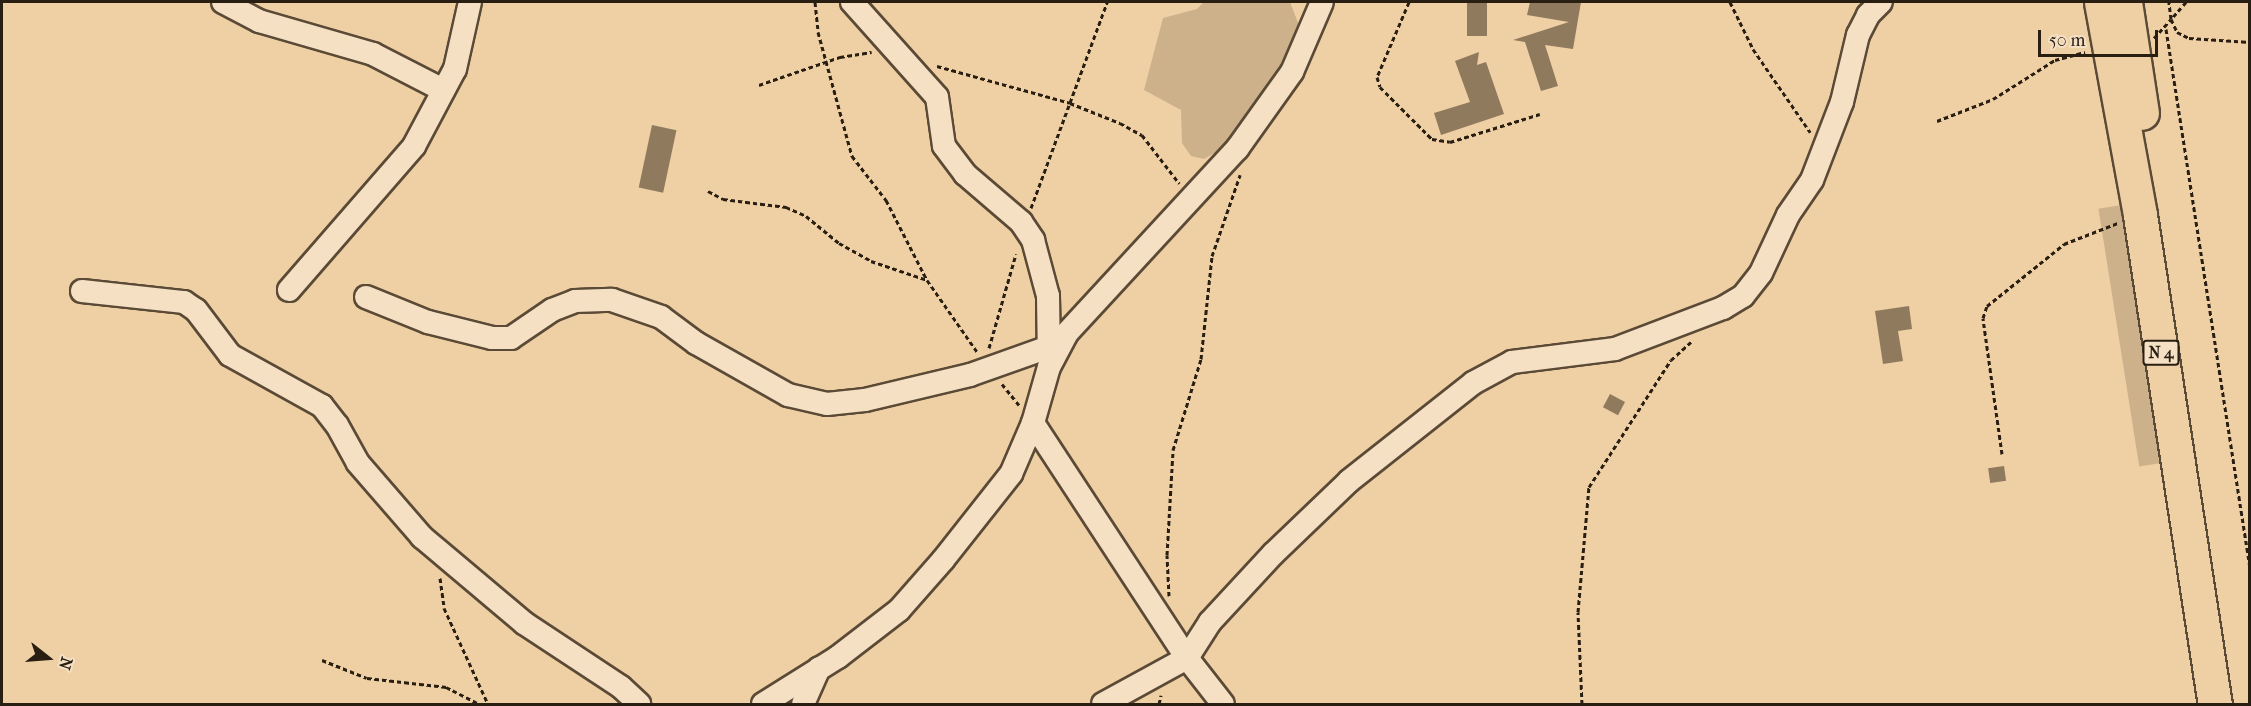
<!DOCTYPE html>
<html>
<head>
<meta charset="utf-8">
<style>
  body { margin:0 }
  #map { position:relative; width:2251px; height:706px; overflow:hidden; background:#efcfa4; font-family:"IM FELL French Canon",serif }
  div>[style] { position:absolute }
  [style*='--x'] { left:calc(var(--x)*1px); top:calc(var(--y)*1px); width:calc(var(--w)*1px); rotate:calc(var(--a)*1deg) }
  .green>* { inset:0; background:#cdb18b; transform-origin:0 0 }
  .building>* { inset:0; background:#8f7a5e; transform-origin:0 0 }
  .path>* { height:3px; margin-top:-1.5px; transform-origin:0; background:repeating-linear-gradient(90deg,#281e12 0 4.5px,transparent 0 7.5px) }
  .roads { filter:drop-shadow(2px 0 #5a4a36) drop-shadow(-2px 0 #5a4a36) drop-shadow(0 2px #5a4a36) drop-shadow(0 -2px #5a4a36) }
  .minor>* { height:22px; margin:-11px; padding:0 11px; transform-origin:11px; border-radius:11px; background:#f5e0c4 }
  .highway>* { height:33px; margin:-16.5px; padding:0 16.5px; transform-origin:16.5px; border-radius:16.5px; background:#efcfa4 }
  span { translate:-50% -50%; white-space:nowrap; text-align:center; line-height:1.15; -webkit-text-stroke:6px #f5e0c4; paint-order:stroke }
  .shield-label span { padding:2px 4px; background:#f5e0c4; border:2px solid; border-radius:4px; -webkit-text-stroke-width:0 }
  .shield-label { font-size:16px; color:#281e12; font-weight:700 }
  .frame { position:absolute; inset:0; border:3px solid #281e12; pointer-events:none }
  .north { position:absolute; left:18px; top:628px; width:60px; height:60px; -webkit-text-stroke:4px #f5e0c4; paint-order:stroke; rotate:107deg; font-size:16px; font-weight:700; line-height:24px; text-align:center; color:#281e12 }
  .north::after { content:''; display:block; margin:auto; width:21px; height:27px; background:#281e12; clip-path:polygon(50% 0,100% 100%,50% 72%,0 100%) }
  .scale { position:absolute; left:2038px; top:30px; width:120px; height:27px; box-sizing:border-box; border:3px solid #281e12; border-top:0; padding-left:8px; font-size:18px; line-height:21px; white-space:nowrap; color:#281e12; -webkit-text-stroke:4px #f5e0c4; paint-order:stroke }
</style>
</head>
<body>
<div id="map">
  <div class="green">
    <i style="clip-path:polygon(1204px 2px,1290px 2px,1300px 28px,1291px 61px,1228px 145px,1204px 159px,1191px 156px,1182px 143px,1181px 110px,1144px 90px,1163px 18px,1197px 9px)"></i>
    <i style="left:2134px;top:203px;width:261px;height:36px;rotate:81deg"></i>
  </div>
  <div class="building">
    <i style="left:1467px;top:2px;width:20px;height:34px"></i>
    <i style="clip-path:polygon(1530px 2px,1581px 2px,1573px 49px,1545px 45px,1558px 86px,1541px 91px,1525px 42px,1513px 40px,1569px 22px,1527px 15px)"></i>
    <i style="clip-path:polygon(1479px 52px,1477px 65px,1486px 62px,1504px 114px,1441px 135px,1434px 113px,1470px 102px,1455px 61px)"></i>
    <i style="left:652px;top:125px;width:25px;height:64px;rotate:12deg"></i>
    <i style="clip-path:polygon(1909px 306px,1912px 329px,1898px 331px,1903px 361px,1883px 364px,1875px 311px)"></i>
    <i style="left:1610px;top:394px;width:17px;height:15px;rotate:28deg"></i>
    <i style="left:2004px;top:466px;width:15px;height:16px;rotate:82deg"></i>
  </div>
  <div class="path">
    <i style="--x:815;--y:2;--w:30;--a:84"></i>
    <i style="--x:818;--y:32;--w:129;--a:74.7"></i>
    <i style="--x:852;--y:156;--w:56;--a:52.3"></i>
    <i style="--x:886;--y:200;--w:90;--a:62.9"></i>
    <i style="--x:927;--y:280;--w:89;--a:55.1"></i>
    <i style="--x:1409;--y:2;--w:82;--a:113.1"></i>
    <i style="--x:1377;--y:77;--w:10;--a:73"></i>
    <i style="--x:1380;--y:87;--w:74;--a:45"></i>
    <i style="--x:1432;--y:139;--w:18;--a:9"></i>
    <i style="--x:1450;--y:142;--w:94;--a:-17.3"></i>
    <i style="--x:1730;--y:2;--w:52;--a:63.9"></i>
    <i style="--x:1753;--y:49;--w:101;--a:55.5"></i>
    <i style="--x:2186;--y:2;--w:23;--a:131"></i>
    <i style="--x:2171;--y:19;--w:14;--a:65"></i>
    <i style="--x:2177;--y:32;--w:13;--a:27"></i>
    <i style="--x:2189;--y:38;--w:61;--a:3.8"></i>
    <i style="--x:2166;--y:29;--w:546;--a:81.14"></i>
    <i style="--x:2154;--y:38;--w:25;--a:-48"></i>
    <i style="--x:2171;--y:19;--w:17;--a:-97"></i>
    <i style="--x:937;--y:66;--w:138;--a:15.5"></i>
    <i style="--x:1070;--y:103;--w:54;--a:21.8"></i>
    <i style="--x:1120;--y:123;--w:25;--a:29"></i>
    <i style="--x:1142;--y:135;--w:61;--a:52.4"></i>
    <i style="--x:759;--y:85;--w:86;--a:-19.1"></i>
    <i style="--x:840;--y:57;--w:32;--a:-9"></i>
    <i style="--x:1937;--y:121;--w:60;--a:-21.4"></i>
    <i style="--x:1993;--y:99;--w:73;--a:-32.2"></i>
    <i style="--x:2055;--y:60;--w:31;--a:-15"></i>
    <i style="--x:708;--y:191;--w:17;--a:28"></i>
    <i style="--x:723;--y:199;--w:64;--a:7.2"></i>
    <i style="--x:786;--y:207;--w:22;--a:24"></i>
    <i style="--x:806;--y:216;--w:43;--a:39.3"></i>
    <i style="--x:839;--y:243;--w:37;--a:29"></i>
    <i style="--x:871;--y:261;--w:59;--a:18.7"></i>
    <i style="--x:1031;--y:208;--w:220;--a:-69.7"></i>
    <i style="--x:989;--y:348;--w:98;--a:-74"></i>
    <i style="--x:1002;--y:384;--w:27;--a:51"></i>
    <i style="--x:2002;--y:454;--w:137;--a:-98"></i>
    <i style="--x:1983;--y:318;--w:13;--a:-72"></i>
    <i style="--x:1987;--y:306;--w:99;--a:-38.8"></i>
    <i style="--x:2064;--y:244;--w:58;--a:-21.3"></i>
    <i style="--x:440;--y:578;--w:30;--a:82"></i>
    <i style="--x:444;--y:608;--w:106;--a:65.4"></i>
    <i style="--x:1169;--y:596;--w:41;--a:-92.8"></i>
    <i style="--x:1167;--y:555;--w:105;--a:-86.7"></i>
    <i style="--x:1173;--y:450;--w:95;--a:-72.9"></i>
    <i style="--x:1201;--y:359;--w:104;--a:-83.9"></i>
    <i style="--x:1212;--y:256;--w:86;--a:-70.9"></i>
    <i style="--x:322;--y:660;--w:48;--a:21.8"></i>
    <i style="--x:367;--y:678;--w:80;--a:6.5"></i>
    <i style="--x:446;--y:687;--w:37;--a:27"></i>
    <i style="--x:1159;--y:704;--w:9;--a:-77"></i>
    <i style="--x:1582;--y:704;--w:92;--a:-92.5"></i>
    <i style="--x:1578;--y:612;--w:125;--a:-85"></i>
    <i style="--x:1589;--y:487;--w:151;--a:-57.2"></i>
    <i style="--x:1671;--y:360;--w:27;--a:-42"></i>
  </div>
  <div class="roads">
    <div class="minor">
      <i style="--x:223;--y:2;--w:41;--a:27.8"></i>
      <i style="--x:259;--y:21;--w:119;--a:16.1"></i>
      <i style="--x:373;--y:54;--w:79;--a:27.2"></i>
      <i style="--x:852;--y:2;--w:127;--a:48.2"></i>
      <i style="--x:937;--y:97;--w:49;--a:81.9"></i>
      <i style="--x:944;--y:146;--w:35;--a:53"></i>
      <i style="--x:965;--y:174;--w:74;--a:40.6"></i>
      <i style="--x:1021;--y:222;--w:22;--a:56"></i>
      <i style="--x:1033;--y:240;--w:58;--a:75"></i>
      <i style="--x:1048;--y:296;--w:62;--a:89.1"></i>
      <i style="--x:289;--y:290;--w:191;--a:-49"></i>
      <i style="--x:414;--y:146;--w:87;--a:-62"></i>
      <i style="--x:455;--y:69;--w:69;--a:-77.4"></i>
      <i style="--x:82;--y:291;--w:103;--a:6.2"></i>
      <i style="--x:184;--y:302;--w:14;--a:34"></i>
      <i style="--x:196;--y:310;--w:56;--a:52.9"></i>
      <i style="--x:230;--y:355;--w:105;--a:29"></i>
      <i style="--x:322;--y:406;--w:24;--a:52"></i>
      <i style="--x:337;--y:425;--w:43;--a:61.1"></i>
      <i style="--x:358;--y:463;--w:98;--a:49.1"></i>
      <i style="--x:422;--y:537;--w:133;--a:40.1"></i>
      <i style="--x:524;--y:623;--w:116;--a:33.4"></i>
      <i style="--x:621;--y:687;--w:25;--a:43"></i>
      <i style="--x:366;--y:297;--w:67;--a:22"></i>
      <i style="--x:428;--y:322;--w:66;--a:14"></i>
      <i style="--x:492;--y:338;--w:19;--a:0"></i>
      <i style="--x:511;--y:338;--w:50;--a:-34.3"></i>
      <i style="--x:552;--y:310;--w:25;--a:-21"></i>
      <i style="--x:575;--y:301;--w:37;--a:-2"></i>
      <i style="--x:612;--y:300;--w:52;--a:19.1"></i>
      <i style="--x:661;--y:317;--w:44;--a:36.6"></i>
      <i style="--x:696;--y:343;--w:106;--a:29.5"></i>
      <i style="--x:788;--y:395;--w:40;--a:13"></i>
      <i style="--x:827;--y:404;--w:38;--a:-6"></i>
      <i style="--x:865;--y:400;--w:108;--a:-13.4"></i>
      <i style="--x:970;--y:375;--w:84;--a:-19.5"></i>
      <i style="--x:1049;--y:347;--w:21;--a:-37"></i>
      <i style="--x:1033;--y:423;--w:281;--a:56.8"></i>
      <i style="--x:1187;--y:658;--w:58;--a:52"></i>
      <i style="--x:763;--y:704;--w:89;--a:-32.1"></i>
      <i style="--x:838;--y:657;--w:77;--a:-37.6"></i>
      <i style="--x:899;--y:610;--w:67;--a:-48.7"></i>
      <i style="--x:943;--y:560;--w:110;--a:-51.7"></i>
      <i style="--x:1011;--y:474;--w:56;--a:-66.7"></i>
      <i style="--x:1033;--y:423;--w:58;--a:-74.1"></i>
      <i style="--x:1049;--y:367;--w:38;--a:-62"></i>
      <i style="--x:1067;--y:333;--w:251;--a:-47.3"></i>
      <i style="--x:1237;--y:149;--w:95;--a:-54.5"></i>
      <i style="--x:1292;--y:72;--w:76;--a:-66.8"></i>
      <i style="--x:803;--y:704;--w:39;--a:-66"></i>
      <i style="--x:1103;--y:704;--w:96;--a:-28.7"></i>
      <i style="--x:1187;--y:658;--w:43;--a:-57.4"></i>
      <i style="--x:1210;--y:622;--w:93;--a:-47.2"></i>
      <i style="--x:1273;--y:554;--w:105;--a:-43.8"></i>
      <i style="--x:1349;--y:481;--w:158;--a:-38.3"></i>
      <i style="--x:1473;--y:383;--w:44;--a:-28.3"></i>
      <i style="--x:1512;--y:362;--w:104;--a:-7.2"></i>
      <i style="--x:1615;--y:349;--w:116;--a:-20.8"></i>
      <i style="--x:1723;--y:308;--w:23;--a:-31"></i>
      <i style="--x:1743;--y:296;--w:29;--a:-52"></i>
      <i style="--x:1761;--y:273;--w:64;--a:-65"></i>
      <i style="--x:1788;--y:215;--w:42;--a:-55.6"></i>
      <i style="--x:1812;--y:180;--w:84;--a:-69"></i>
      <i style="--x:1842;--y:102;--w:69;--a:-76.6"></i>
      <i style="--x:1858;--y:35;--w:22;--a:-63"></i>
      <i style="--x:1868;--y:15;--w:18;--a:-45"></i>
    </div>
    <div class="highway">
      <i style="--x:2101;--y:2;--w:217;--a:79.6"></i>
      <i style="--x:2140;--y:215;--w:495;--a:81.3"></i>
      <i style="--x:2125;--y:2;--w:112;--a:81.3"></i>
    </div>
  </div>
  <div class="shield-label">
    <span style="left:2161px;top:353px">N 4</span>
  </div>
  <div class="frame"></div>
  <div class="north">N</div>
  <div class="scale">50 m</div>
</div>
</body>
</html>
